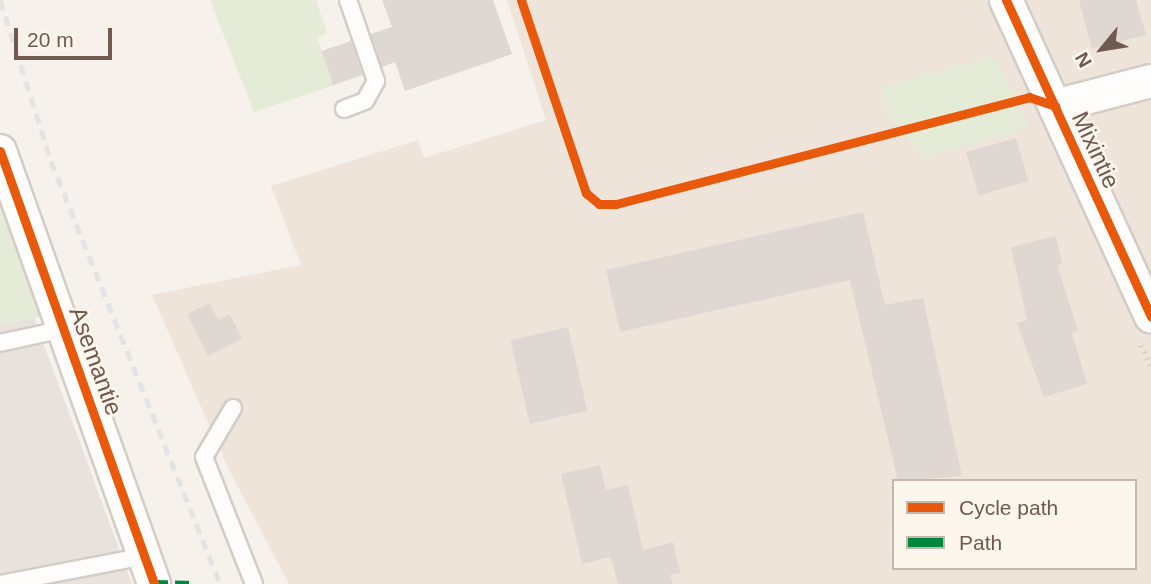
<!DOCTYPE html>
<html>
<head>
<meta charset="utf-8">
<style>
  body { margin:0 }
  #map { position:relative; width:1151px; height:584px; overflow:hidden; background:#f6f1eb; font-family:Arial,sans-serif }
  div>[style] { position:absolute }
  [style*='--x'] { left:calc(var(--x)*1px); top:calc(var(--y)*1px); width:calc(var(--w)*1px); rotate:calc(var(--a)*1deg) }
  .residential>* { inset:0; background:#eee4da }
  .industrial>* { inset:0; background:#e8e1dc }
  .green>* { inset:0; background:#e4ebd7 }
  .building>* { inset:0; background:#dfd7d1; transform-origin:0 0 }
  .path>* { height:4.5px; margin-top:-2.25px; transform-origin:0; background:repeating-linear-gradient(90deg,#d7d0cb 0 2px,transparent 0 7px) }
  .roads { filter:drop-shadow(2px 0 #d3cdc7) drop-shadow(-2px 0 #d3cdc7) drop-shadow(0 2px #d3cdc7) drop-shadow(0 -2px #d3cdc7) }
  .service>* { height:16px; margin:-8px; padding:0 8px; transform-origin:8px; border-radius:8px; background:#fefdfc }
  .minor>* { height:32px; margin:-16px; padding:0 16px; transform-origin:16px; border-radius:16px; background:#fefdfc }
  .rail>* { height:5px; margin-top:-2.5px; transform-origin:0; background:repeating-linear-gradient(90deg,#e4e3e4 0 10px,transparent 0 17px) }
  .quiet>* { height:7px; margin-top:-3.5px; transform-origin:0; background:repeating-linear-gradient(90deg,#00873e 0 14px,transparent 0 21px) }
  .cycleway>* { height:9px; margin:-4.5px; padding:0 4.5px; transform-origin:4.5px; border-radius:4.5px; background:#e8590c }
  span { translate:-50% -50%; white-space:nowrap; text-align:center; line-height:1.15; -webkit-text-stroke:5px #fdf6ed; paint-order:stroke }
  .street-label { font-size:24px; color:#70594f }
  .legend { position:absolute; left:892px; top:479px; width:245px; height:91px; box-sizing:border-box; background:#fdf6ed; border:2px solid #c5b7ae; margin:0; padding:9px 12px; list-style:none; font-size:21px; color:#70594f }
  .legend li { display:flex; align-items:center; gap:14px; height:35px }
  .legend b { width:35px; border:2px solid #c5b7ae }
  .north { position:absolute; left:1067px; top:14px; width:70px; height:70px; -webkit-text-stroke:5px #fdf6ed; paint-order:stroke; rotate:240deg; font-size:19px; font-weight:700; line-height:28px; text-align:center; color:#70594f }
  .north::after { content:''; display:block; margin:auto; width:24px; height:32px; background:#70594f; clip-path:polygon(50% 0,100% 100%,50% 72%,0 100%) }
  .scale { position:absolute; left:14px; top:28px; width:98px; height:32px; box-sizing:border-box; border:4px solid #70594f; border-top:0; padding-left:9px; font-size:21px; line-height:24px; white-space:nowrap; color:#70594f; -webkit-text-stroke:5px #fdf6ed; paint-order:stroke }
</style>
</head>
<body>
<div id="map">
  <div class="residential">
    <i style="clip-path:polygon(evenodd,507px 0,1151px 0,1151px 584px,289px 584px,227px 466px,152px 295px,301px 265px,271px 186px,418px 140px,424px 158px,546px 120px,507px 0,894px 481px,1135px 481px,1135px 568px,894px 568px,894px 481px)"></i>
  </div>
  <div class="industrial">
    <i style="clip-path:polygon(34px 318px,132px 584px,0 584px,0 324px)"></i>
  </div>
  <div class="green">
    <i style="clip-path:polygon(210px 0,316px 0,327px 33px,317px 38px,335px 85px,254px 112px)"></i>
    <i style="clip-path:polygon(991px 57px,998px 63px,1028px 127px,925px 158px,886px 114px,882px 86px)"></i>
    <i style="clip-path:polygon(0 151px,58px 314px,0 324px)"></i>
  </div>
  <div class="building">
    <i style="clip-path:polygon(382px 0,493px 0,512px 54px,405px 91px,395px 62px,382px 67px,371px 34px,392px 27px)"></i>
    <i style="clip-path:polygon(1079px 0,1136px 0,1146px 35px,1092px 49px)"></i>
    <i style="left:351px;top:41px;width:36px;height:31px;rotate:71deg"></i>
    <i style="left:1016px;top:138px;width:45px;height:52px;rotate:74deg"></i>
    <i style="clip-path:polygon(863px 212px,885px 305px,923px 298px,962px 476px,898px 481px,850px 280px,620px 332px,606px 270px)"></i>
    <i style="clip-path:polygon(1056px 236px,1062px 264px,1057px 265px,1078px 330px,1072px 333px,1087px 384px,1044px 397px,1017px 323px,1027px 320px,1011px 247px)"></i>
    <i style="clip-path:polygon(210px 303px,218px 320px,230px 314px,242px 339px,208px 356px,187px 314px)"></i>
    <i style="left:568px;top:327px;width:86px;height:59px;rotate:77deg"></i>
    <i style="clip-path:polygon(600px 465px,606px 490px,628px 485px,643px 550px,673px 542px,680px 573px,670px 575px,673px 584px,618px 584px,611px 557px,582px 564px,561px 474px)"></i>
  </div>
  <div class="path">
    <i style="--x:1141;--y:345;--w:23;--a:65"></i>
  </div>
  <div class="roads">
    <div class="service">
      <i style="--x:344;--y:109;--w:22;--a:-21"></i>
      <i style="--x:365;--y:101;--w:23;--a:-61"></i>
      <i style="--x:376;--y:81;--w:86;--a:-109.1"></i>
      <i style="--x:0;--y:343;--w:66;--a:-12.3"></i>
      <i style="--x:233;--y:408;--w:57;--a:120.6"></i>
      <i style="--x:204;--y:457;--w:136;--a:68.5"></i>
      <i style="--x:0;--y:584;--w:148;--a:-10.9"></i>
    </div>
    <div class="minor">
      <i style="--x:1006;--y:0;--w:348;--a:65.4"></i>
      <i style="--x:1055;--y:106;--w:99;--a:-14.6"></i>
      <i style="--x:0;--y:151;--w:460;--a:70.4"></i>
    </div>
  </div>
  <div class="rail">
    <i style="--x:0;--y:0;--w:169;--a:72.4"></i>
    <i style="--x:51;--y:161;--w:456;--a:68.2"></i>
  </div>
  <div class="quiet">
    <i style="--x:154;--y:583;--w:42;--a:1.4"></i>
  </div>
  <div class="cycleway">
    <i style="--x:521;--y:0;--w:204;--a:71.4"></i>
    <i style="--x:586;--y:193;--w:17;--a:40"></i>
    <i style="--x:599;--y:204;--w:17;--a:0"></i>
    <i style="--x:616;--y:204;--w:427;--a:-14.5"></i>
    <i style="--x:1029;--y:97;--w:28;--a:19"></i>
    <i style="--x:1006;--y:0;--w:348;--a:65.4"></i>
    <i style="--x:0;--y:151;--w:460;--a:70.4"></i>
  </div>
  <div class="street-label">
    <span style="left:1096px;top:150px;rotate:65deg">Mixintie</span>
    <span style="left:96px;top:361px;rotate:70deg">Asemantie</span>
  </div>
  <ul class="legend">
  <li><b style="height:9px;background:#e8590c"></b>Cycle path</li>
  <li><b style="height:9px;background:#00873e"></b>Path</li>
  </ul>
  <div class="north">N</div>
  <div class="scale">20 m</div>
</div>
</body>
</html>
